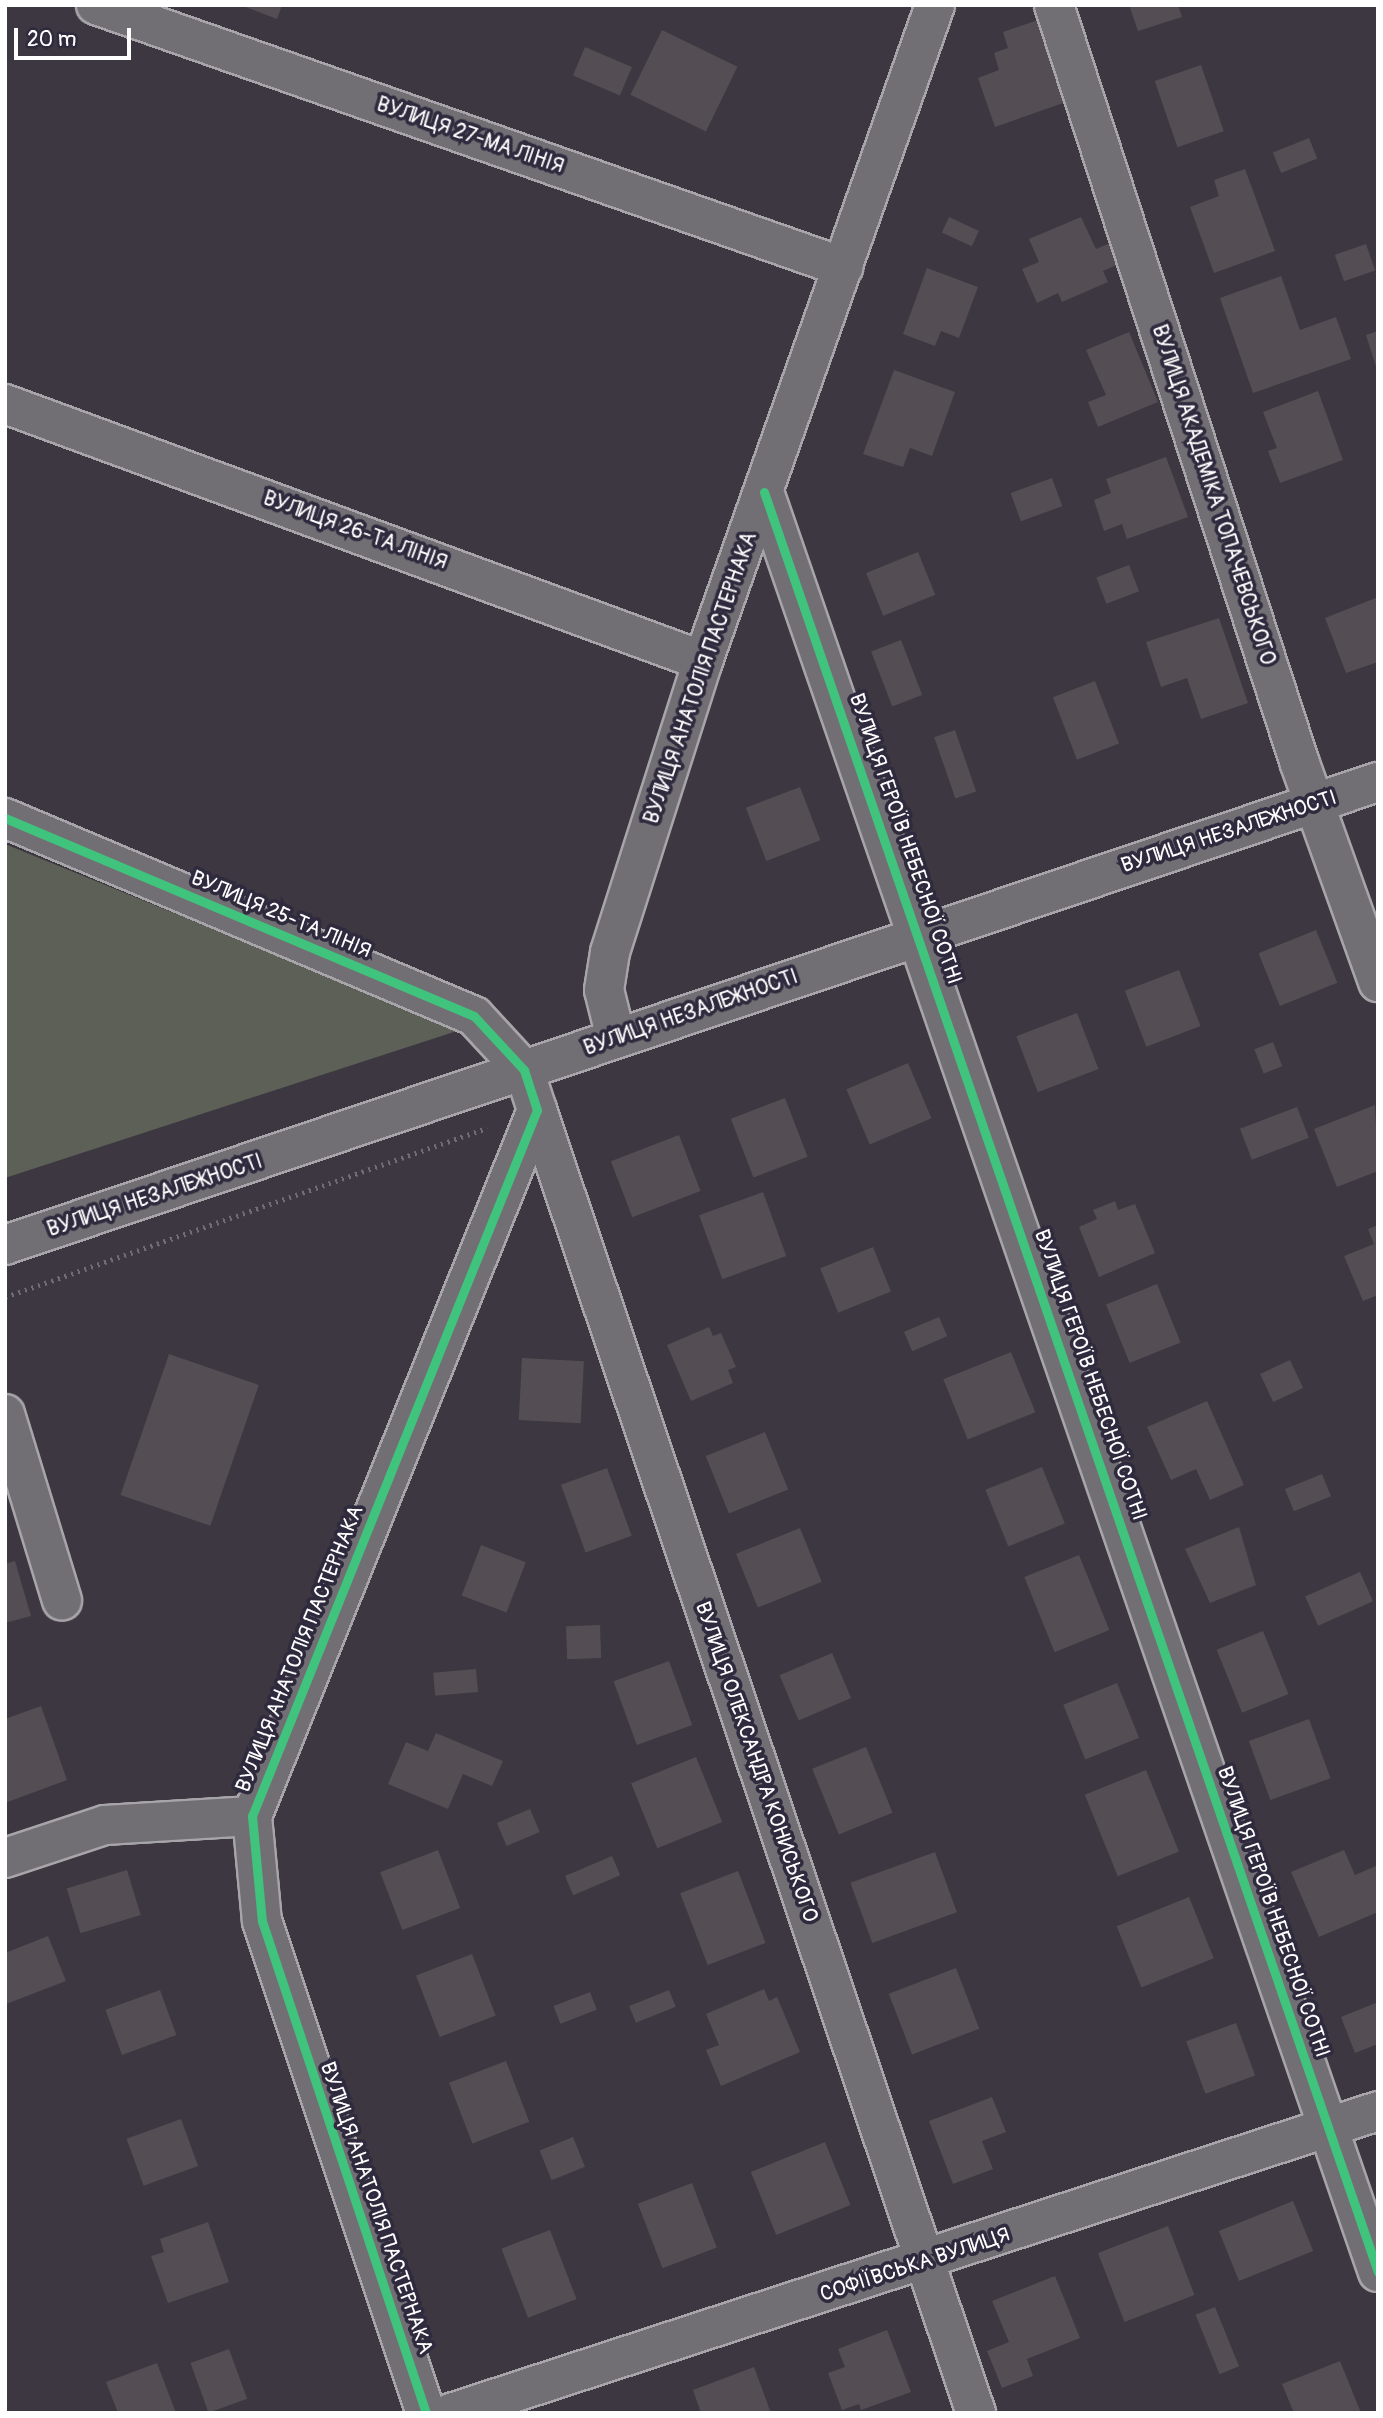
<!DOCTYPE html>
<html>
<head>
<meta charset="utf-8">
<style>
  body { margin:0 }
  #map { position:relative; width:1383px; height:2418px; overflow:hidden; background:#3c3740; font-family:Pangolin,sans-serif }
  div>[style] { position:absolute }
  [style*='--x'] { left:calc(var(--x)*1px); top:calc(var(--y)*1px); width:calc(var(--w)*1px); rotate:calc(var(--a)*1deg) }
  .green>* { inset:0; background:#5c6056 }
  .building>* { inset:0; background:#544d53; transform-origin:0 0 }
  .path>* { height:4.5px; margin-top:-2.25px; transform-origin:0; background:repeating-linear-gradient(90deg,#706e73 0 2px,transparent 0 7px) }
  .roads { filter:drop-shadow(2px 0 #a7a5a9) drop-shadow(-2px 0 #a7a5a9) drop-shadow(0 2px #a7a5a9) drop-shadow(0 -2px #a7a5a9) }
  .minor>* { height:38px; margin:-19px; padding:0 19px; transform-origin:19px; border-radius:19px; background:#716f74 }
  .major>* { height:38px; margin:-19px; padding:0 19px; transform-origin:19px; border-radius:19px; background:#716f74 }
  .cycleway>* { height:9px; margin:-4.5px; padding:0 4.5px; transform-origin:4.5px; border-radius:4.5px; background:#40c37c }
  span { translate:-50% -50%; white-space:nowrap; text-align:center; line-height:1.15; -webkit-text-stroke:7px #2f2a3d; paint-order:stroke }
  .street-label { font-size:21px; color:#fff }
  .frame { position:absolute; inset:0; border:7px solid #fff; pointer-events:none }
  .scale { position:absolute; left:14px; top:28px; width:117px; height:32px; box-sizing:border-box; border:4px solid #fff; border-top:0; padding-left:9px; font-size:21px; line-height:24px; white-space:nowrap; color:#fff; -webkit-text-stroke:5px #2f2a3d; paint-order:stroke }
</style>
</head>
<body>
<div id="map">
  <div class="green">
    <i style="clip-path:polygon(5px 844px,460px 1030px,5px 1178px)"></i>
  </div>
  <div class="building">
    <i style="clip-path:polygon(240px 5px,282px 5px,277px 19px)"></i>
    <i style="clip-path:polygon(1129px 5px,1178px 5px,1182px 17px,1138px 31px)"></i>
    <i style="clip-path:polygon(1038px 20px,1066px 102px,995px 127px,978px 78px,999px 70px,994px 53px,1008px 48px,1003px 32px)"></i>
    <i style="left:662px;top:30px;width:84px;height:72px;rotate:26deg"></i>
    <i style="left:585px;top:47px;width:51px;height:31px;rotate:23deg"></i>
    <i style="left:1201px;top:65px;width:70px;height:49px;rotate:71deg"></i>
    <i style="left:1309px;top:138px;width:22px;height:39px;rotate:68deg"></i>
    <i style="clip-path:polygon(1245px 169px,1275px 251px,1214px 273px,1190px 207px,1219px 196px,1214px 180px)"></i>
    <i style="left:949px;top:217px;width:33px;height:17px;rotate:25deg"></i>
    <i style="clip-path:polygon(1081px 217px,1096px 249px,1110px 243px,1119px 264px,1103px 271px,1108px 282px,1062px 302px,1058px 293px,1037px 303px,1022px 269px,1039px 262px,1029px 239px)"></i>
    <i style="left:1366px;top:244px;width:28px;height:33px;rotate:71deg"></i>
    <i style="clip-path:polygon(927px 268px,978px 287px,959px 338px,941px 331px,935px 346px,903px 334px)"></i>
    <i style="clip-path:polygon(1281px 276px,1300px 330px,1336px 317px,1351px 359px,1253px 393px,1220px 298px)"></i>
    <i style="clip-path:polygon(1378px 331px,1378px 370px,1377px 370px,1366px 335px)"></i>
    <i style="clip-path:polygon(1129px 332px,1158px 402px,1098px 427px,1088px 402px,1106px 395px,1086px 350px)"></i>
    <i style="clip-path:polygon(894px 370px,955px 392px,932px 456px,910px 448px,903px 467px,863px 454px)"></i>
    <i style="clip-path:polygon(1318px 391px,1343px 460px,1280px 483px,1268px 451px,1277px 448px,1263px 412px)"></i>
    <i style="clip-path:polygon(1166px 457px,1188px 517px,1127px 539px,1122px 524px,1104px 531px,1094px 500px,1111px 493px,1106px 479px)"></i>
    <i style="left:1052px;top:478px;width:30px;height:44px;rotate:70deg"></i>
    <i style="left:918px;top:552px;width:46px;height:56px;rotate:68deg"></i>
    <i style="left:1129px;top:565px;width:28px;height:35px;rotate:69deg"></i>
    <i style="clip-path:polygon(1378px 597px,1378px 662px,1346px 673px,1325px 618px)"></i>
    <i style="clip-path:polygon(1219px 618px,1248px 703px,1201px 719px,1187px 678px,1161px 687px,1146px 642px)"></i>
    <i style="left:901px;top:640px;width:59px;height:32px;rotate:69deg"></i>
    <i style="left:1095px;top:681px;width:67px;height:45px;rotate:69deg"></i>
    <i style="left:955px;top:730px;width:65px;height:22px;rotate:71deg"></i>
    <i style="left:800px;top:787px;width:57px;height:58px;rotate:69deg"></i>
    <i style="left:1316px;top:930px;width:57px;height:62px;rotate:68deg"></i>
    <i style="left:1179px;top:970px;width:60px;height:58px;rotate:69deg"></i>
    <i style="left:1077px;top:1013px;width:60px;height:65px;rotate:69deg"></i>
    <i style="left:1273px;top:1042px;width:26px;height:20px;rotate:69deg"></i>
    <i style="left:908px;top:1063px;width:60px;height:67px;rotate:67deg"></i>
    <i style="left:785px;top:1098px;width:63px;height:58px;rotate:69deg"></i>
    <i style="clip-path:polygon(1375px 1105px,1378px 1171px,1337px 1187px,1314px 1129px)"></i>
    <i style="left:1297px;top:1107px;width:33px;height:61px;rotate:69deg"></i>
    <i style="left:679px;top:1135px;width:60px;height:73px;rotate:69deg"></i>
    <i style="left:763px;top:1192px;width:68px;height:68px;rotate:70deg"></i>
    <i style="clip-path:polygon(1115px 1201px,1118px 1210px,1135px 1204px,1155px 1253px,1099px 1277px,1079px 1227px,1097px 1219px,1093px 1210px)"></i>
    <i style="clip-path:polygon(1378px 1225px,1378px 1295px,1363px 1301px,1344px 1256px,1374px 1244px,1368px 1229px)"></i>
    <i style="left:873px;top:1247px;width:48px;height:57px;rotate:68deg"></i>
    <i style="left:1157px;top:1284px;width:63px;height:55px;rotate:68deg"></i>
    <i style="left:939px;top:1317px;width:21px;height:38px;rotate:67deg"></i>
    <i style="clip-path:polygon(709px 1327px,713px 1336px,721px 1333px,736px 1367px,728px 1370px,733px 1383px,691px 1401px,667px 1345px)"></i>
    <i style="left:1011px;top:1352px;width:65px;height:73px;rotate:68deg"></i>
    <i style="left:169px;top:1354px;width:95px;height:149px;rotate:19deg"></i>
    <i style="left:522px;top:1358px;width:62px;height:62px;rotate:3deg"></i>
    <i style="left:1290px;top:1360px;width:31px;height:33px;rotate:65deg"></i>
    <i style="clip-path:polygon(1207px 1401px,1244px 1485px,1210px 1500px,1196px 1469px,1171px 1480px,1147px 1427px)"></i>
    <i style="left:765px;top:1432px;width:62px;height:64px;rotate:68deg"></i>
    <i style="left:1042px;top:1467px;width:61px;height:61px;rotate:68deg"></i>
    <i style="left:607px;top:1468px;width:72px;height:49px;rotate:70deg"></i>
    <i style="left:1322px;top:1474px;width:24px;height:40px;rotate:68deg"></i>
    <i style="clip-path:polygon(1239px 1527px,1256px 1585px,1210px 1603px,1185px 1549px)"></i>
    <i style="left:800px;top:1528px;width:58px;height:69px;rotate:68deg"></i>
    <i style="left:481px;top:1545px;width:48px;height:54px;rotate:21deg"></i>
    <i style="left:1079px;top:1555px;width:81px;height:59px;rotate:68deg"></i>
    <i style="clip-path:polygon(15px 1561px,31px 1616px,5px 1623px,5px 1564px)"></i>
    <i style="left:1360px;top:1572px;width:32px;height:60px;rotate:66deg"></i>
    <i style="left:600px;top:1625px;width:33px;height:34px;rotate:88deg"></i>
    <i style="left:1263px;top:1631px;width:68px;height:50px;rotate:68deg"></i>
    <i style="left:832px;top:1653px;width:49px;height:57px;rotate:67deg"></i>
    <i style="left:669px;top:1661px;width:68px;height:59px;rotate:70deg"></i>
    <i style="left:476px;top:1669px;width:23px;height:43px;rotate:85deg"></i>
    <i style="left:1117px;top:1683px;width:59px;height:58px;rotate:68deg"></i>
    <i style="clip-path:polygon(41px 1706px,67px 1780px,5px 1803px,5px 1719px)"></i>
    <i style="left:1309px;top:1719px;width:63px;height:64px;rotate:70deg"></i>
    <i style="clip-path:polygon(436px 1733px,503px 1761px,492px 1786px,463px 1774px,448px 1809px,388px 1784px,406px 1742px,428px 1751px)"></i>
    <i style="left:866px;top:1747px;width:71px;height:58px;rotate:68deg"></i>
    <i style="left:696px;top:1757px;width:70px;height:70px;rotate:68deg"></i>
    <i style="left:1146px;top:1770px;width:88px;height:66px;rotate:68deg"></i>
    <i style="left:530px;top:1809px;width:25px;height:36px;rotate:67deg"></i>
    <i style="left:438px;top:1850px;width:62px;height:62px;rotate:69deg"></i>
    <i style="clip-path:polygon(1344px 1850px,1355px 1875px,1378px 1865px,1378px 1912px,1319px 1937px,1291px 1872px)"></i>
    <i style="left:935px;top:1852px;width:64px;height:90px;rotate:70deg"></i>
    <i style="left:612px;top:1856px;width:21px;height:51px;rotate:67deg"></i>
    <i style="left:127px;top:1870px;width:47px;height:63px;rotate:73deg"></i>
    <i style="left:738px;top:1871px;width:77px;height:62px;rotate:69deg"></i>
    <i style="left:1189px;top:1897px;width:66px;height:78px;rotate:68deg"></i>
    <i style="clip-path:polygon(48px 1936px,66px 1981px,6px 2004px,5px 1953px)"></i>
    <i style="left:472px;top:1954px;width:66px;height:60px;rotate:69deg"></i>
    <i style="left:956px;top:1968px;width:65px;height:72px;rotate:69deg"></i>
    <i style="clip-path:polygon(764px 1989px,769px 2001px,777px 1997px,800px 2052px,721px 2086px,706px 2050px,719px 2045px,706px 2014px)"></i>
    <i style="left:160px;top:1990px;width:48px;height:58px;rotate:70deg"></i>
    <i style="left:669px;top:1990px;width:18px;height:43px;rotate:68deg"></i>
    <i style="left:590px;top:1992px;width:19px;height:39px;rotate:69deg"></i>
    <i style="clip-path:polygon(1378px 2002px,1378px 2044px,1355px 2053px,1341px 2017px)"></i>
    <i style="left:1236px;top:2023px;width:56px;height:53px;rotate:70deg"></i>
    <i style="left:506px;top:2061px;width:65px;height:61px;rotate:69deg"></i>
    <i style="clip-path:polygon(992px 2097px,1006px 2132px,982px 2141px,993px 2169px,953px 2184px,929px 2121px)"></i>
    <i style="left:181px;top:2119px;width:50px;height:58px;rotate:70deg"></i>
    <i style="left:573px;top:2137px;width:32px;height:36px;rotate:68deg"></i>
    <i style="left:825px;top:2142px;width:68px;height:80px;rotate:68deg"></i>
    <i style="left:692px;top:2183px;width:69px;height:58px;rotate:69deg"></i>
    <i style="left:1293px;top:2201px;width:54px;height:80px;rotate:68deg"></i>
    <i style="clip-path:polygon(208px 2222px,229px 2282px,168px 2303px,151px 2256px,164px 2252px,160px 2239px)"></i>
    <i style="left:1168px;top:2226px;width:74px;height:75px;rotate:69deg"></i>
    <i style="left:550px;top:2230px;width:74px;height:52px;rotate:69deg"></i>
    <i style="clip-path:polygon(1055px 2276px,1080px 2338px,1027px 2359px,1033px 2376px,1002px 2388px,987px 2351px,1009px 2342px,992px 2301px)"></i>
    <i style="left:1215px;top:2307px;width:64px;height:21px;rotate:68deg"></i>
    <i style="clip-path:polygon(887px 2330px,911px 2392px,861px 2410px,859px 2404px,842px 2410px,828px 2373px,845px 2367px,838px 2349px)"></i>
    <i style="left:229px;top:2349px;width:53px;height:41px;rotate:70deg"></i>
    <i style="clip-path:polygon(1340px 2361px,1361px 2413px,1294px 2413px,1282px 2384px)"></i>
    <i style="clip-path:polygon(157px 2363px,176px 2413px,118px 2413px,106px 2382px)"></i>
    <i style="clip-path:polygon(754px 2367px,771px 2413px,701px 2413px,693px 2390px)"></i>
  </div>
  <div class="path">
    <i style="--x:5;--y:1297;--w:511;--a:-19.32"></i>
  </div>
  <div class="roads">
    <div class="minor">
      <i style="--x:96;--y:5;--w:792;--a:19.33"></i>
      <i style="--x:1054;--y:5;--w:795;--a:72.04"></i>
      <i style="--x:1299;--y:761;--w:235;--a:70.3"></i>
      <i style="--x:5;--y:404;--w:744;--a:20.21"></i>
      <i style="--x:764;--y:492;--w:1883;--a:70.97"></i>
      <i style="--x:5;--y:818;--w:509;--a:22.89"></i>
      <i style="--x:474;--y:1016;--w:74;--a:47.2"></i>
      <i style="--x:524;--y:1070;--w:42;--a:72"></i>
      <i style="--x:537;--y:1110;--w:761;--a:111.98"></i>
      <i style="--x:252;--y:1816;--w:105;--a:84.6"></i>
      <i style="--x:262;--y:1921;--w:519;--a:71.57"></i>
      <i style="--x:616;--y:1038;--w:49;--a:-104"></i>
      <i style="--x:604;--y:990;--w:38;--a:-81"></i>
      <i style="--x:610;--y:952;--w:305;--a:-72.3"></i>
      <i style="--x:703;--y:661;--w:696;--a:-70.52"></i>
      <i style="--x:537;--y:1110;--w:1375;--a:71.38"></i>
      <i style="--x:5;--y:1414;--w:195;--a:73"></i>
      <i style="--x:5;--y:1858;--w:105;--a:-18.3"></i>
      <i style="--x:105;--y:1825;--w:147;--a:-3.5"></i>
      <i style="--x:451;--y:2413;--w:975;--a:-18.04"></i>
    </div>
    <div class="major">
      <i style="--x:5;--y:1245;--w:1449;--a:-18.64"></i>
    </div>
  </div>
  <div class="cycleway">
    <i style="--x:764;--y:492;--w:1883;--a:70.97"></i>
    <i style="--x:5;--y:818;--w:509;--a:22.89"></i>
    <i style="--x:474;--y:1016;--w:74;--a:47.2"></i>
    <i style="--x:524;--y:1070;--w:42;--a:72"></i>
    <i style="--x:537;--y:1110;--w:761;--a:111.98"></i>
    <i style="--x:252;--y:1816;--w:105;--a:84.6"></i>
    <i style="--x:262;--y:1921;--w:519;--a:71.57"></i>
  </div>
  <div class="street-label">
    <span style="left:470px;top:136px;rotate:19deg">ВУЛИЦЯ 27-МА ЛІНІЯ</span>
    <span style="left:1213px;top:495px;rotate:72deg">ВУЛИЦЯ АКАДЕМІКА ТОПАЧЕВСЬКОГО</span>
    <span style="left:355px;top:531px;rotate:20deg">ВУЛИЦЯ 26-ТА ЛІНІЯ</span>
    <span style="left:701px;top:678px;rotate:-71deg">ВУЛИЦЯ АНАТОЛІЯ ПАСТЕРНАКА</span>
    <span style="left:1229px;top:832px;rotate:-18deg">ВУЛИЦЯ НЕЗАЛЕЖНОСТІ</span>
    <span style="left:905px;top:839px;rotate:71deg">ВУЛИЦЯ ГЕРОЇВ НЕБЕСНОЇ СОТНІ</span>
    <span style="left:281px;top:915px;rotate:23deg">ВУЛИЦЯ 25-ТА ЛІНІЯ</span>
    <span style="left:691px;top:1013px;rotate:-19deg">ВУЛИЦЯ НЕЗАЛЕЖНОСТІ</span>
    <span style="left:155px;top:1196px;rotate:-18deg">ВУЛИЦЯ НЕЗАЛЕЖНОСТІ</span>
    <span style="left:1090px;top:1375px;rotate:71deg">ВУЛИЦЯ ГЕРОЇВ НЕБЕСНОЇ СОТНІ</span>
    <span style="left:300px;top:1649px;rotate:-68deg">ВУЛИЦЯ АНАТОЛІЯ ПАСТЕРНАКА</span>
    <span style="left:756px;top:1762px;rotate:71deg">ВУЛИЦЯ ОЛЕКСАНДРА КОНИСЬКОГО</span>
    <span style="left:1273px;top:1912px;rotate:71deg">ВУЛИЦЯ ГЕРОЇВ НЕБЕСНОЇ СОТНІ</span>
    <span style="left:376px;top:2208px;rotate:71deg">ВУЛИЦЯ АНАТОЛІЯ ПАСТЕРНАКА</span>
    <span style="left:915px;top:2265px;rotate:-18deg">СОФІЇВСЬКА ВУЛИЦЯ</span>
  </div>
  <div class="frame"></div>
  <div class="scale">20 m</div>
</div>
</body>
</html>
